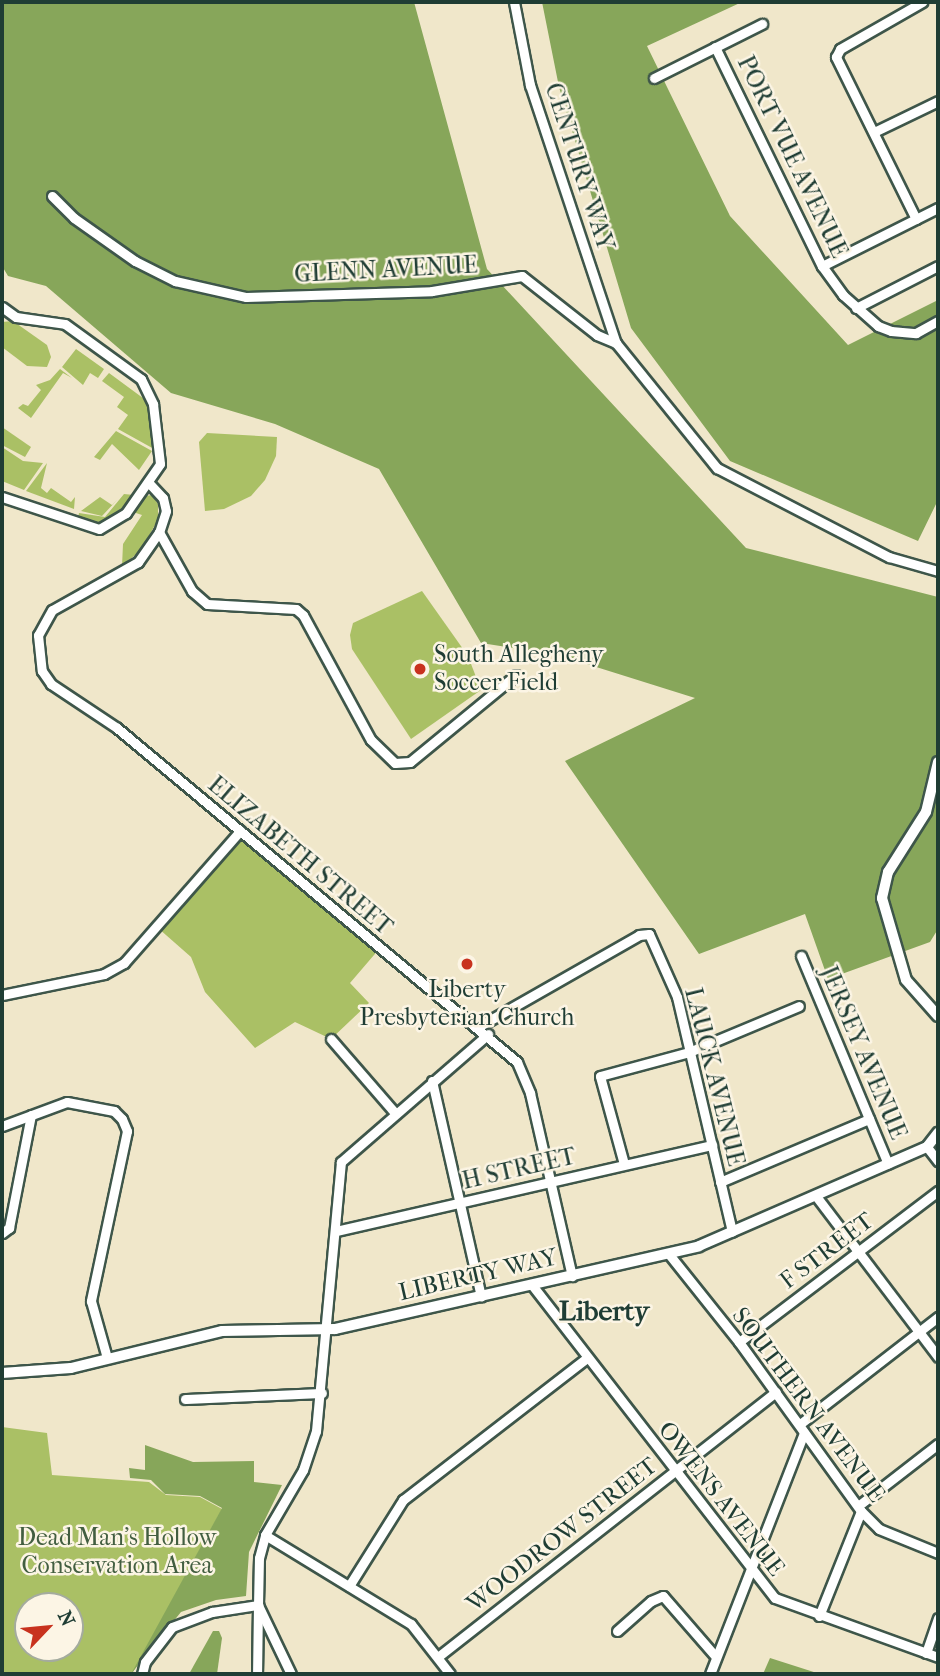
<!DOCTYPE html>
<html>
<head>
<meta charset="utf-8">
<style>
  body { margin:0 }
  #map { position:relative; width:940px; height:1676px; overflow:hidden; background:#f0e7ca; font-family:"IM FELL French Canon",serif }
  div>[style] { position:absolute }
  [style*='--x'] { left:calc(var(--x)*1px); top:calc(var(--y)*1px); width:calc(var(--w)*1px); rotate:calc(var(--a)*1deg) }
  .green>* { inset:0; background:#aac065 }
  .forest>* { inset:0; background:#87a65a }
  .roads { filter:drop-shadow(2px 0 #3e564a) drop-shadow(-2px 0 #3e564a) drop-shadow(0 2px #3e564a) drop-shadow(0 -2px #3e564a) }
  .minor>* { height:9px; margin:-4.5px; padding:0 4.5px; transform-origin:4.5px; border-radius:4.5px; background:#fff }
  .tertiary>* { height:10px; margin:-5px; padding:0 5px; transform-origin:5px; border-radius:5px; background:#fff }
  .dots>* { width:19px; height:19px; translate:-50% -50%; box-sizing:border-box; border:4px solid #fcf5e5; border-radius:50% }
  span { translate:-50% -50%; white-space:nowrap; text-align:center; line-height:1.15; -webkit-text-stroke:5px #fcf5e5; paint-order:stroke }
  .street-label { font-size:24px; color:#1f3d34 }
  .poi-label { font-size:24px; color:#1f3d34 }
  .left { translate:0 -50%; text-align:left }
  .park-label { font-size:24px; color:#425e40 }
  .quarter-label { font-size:28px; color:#1f3d34; font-weight:700 }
  .frame { position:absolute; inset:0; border:4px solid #1f3d34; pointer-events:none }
  .north { position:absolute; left:14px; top:1592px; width:70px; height:70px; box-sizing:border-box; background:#fcf5e5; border:2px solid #a4ab9e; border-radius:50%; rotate:64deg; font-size:19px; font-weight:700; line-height:28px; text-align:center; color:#1f3d34 }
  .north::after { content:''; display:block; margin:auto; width:24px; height:32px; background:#c8321e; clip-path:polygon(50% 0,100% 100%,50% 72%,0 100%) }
</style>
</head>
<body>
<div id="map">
  <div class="green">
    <i style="clip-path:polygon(13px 321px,47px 345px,51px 357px,47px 367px,27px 366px,2px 347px,2px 322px)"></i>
    <i style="clip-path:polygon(76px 349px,104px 369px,98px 378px,90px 373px,83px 385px,62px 367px)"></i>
    <i style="clip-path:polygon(60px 369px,72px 378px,63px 373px,31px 418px,18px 408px,23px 404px,28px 406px,41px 390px,36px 385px,50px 380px)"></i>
    <i style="clip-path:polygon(109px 373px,147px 401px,154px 449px,118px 429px,128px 415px,117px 407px,124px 397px,102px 381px)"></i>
    <i style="clip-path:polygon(2px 427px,31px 447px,25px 457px,2px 445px)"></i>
    <i style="clip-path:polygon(116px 431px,152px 451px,139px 470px,112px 444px,100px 460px,94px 457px)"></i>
    <i style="clip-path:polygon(207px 433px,277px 437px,276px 456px,265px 480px,251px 496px,224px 509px,205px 511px,199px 442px)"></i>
    <i style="clip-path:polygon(2px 447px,23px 461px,43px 463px,24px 490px,2px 481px)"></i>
    <i style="clip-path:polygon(47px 463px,41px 488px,47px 493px,51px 488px,71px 502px,75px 497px,74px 509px,26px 491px)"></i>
    <i style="clip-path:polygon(124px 494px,134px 495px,121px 513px,100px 525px,78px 518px,79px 513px,105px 517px)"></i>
    <i style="clip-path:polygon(152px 495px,158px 504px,158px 520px,140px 551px,122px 566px,123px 544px,142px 515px,133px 512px,145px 496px)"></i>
    <i style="clip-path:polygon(100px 497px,112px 505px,118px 499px,102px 516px,81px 511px)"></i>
    <i style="clip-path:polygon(422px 591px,468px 656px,481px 690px,411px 739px,352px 649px,350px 635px,353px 623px)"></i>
    <i style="clip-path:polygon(240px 831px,380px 948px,350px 983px,369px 1003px,331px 1039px,295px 1022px,255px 1048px,205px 992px,191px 957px,158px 928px)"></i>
    <i style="clip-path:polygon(evenodd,2px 1427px,47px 1433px,52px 1475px,149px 1482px,166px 1495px,200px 1497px,222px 1509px,132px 1674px,2px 1674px,2px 1427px,28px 1606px,70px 1606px,70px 1648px,28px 1648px,28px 1606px)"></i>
  </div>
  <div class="forest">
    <i style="clip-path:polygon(2px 2px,414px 2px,487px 269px,746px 548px,938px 597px,938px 929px,930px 942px,828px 979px,805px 914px,699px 954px,565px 761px,695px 698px,558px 655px,481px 643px,379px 469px,275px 424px,171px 393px,46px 286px,8px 276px,2px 266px)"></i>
    <i style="clip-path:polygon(542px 2px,742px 2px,647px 46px,730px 216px,848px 345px,938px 300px,938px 500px,918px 541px,730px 461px,631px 328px,559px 87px)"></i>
    <i style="clip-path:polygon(145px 1445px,193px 1462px,254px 1461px,254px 1482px,282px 1485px,249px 1552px,246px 1596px,216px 1600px,181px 1612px,131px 1674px,222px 1508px,200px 1496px,165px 1494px,151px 1480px,130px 1478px,129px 1468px,145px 1470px)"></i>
    <i style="clip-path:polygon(213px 1631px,219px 1631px,222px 1638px,217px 1674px,189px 1674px)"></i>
    <i style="clip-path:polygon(770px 1658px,820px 1674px,763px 1674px)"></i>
  </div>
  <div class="roads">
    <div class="minor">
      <i style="--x:514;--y:2;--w:85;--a:79.1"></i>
      <i style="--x:530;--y:85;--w:272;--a:71.6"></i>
      <i style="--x:715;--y:47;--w:244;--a:64"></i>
      <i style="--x:822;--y:266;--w:36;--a:54"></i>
      <i style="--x:843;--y:295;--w:47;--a:41.5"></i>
      <i style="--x:878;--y:326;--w:14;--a:21"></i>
      <i style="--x:891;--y:331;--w:25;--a:5"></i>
      <i style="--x:916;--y:333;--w:25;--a:-29"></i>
      <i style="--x:654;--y:78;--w:121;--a:-26.6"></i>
      <i style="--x:874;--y:132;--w:71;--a:-25.8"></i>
      <i style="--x:52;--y:196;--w:31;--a:45"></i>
      <i style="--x:74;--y:218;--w:75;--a:35.2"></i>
      <i style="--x:135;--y:261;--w:45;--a:26.6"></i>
      <i style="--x:175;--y:281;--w:73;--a:12.7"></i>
      <i style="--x:246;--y:297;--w:186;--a:-1.8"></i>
      <i style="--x:432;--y:291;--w:91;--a:-9.5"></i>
      <i style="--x:522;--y:276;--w:95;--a:38.2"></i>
      <i style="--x:597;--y:335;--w:21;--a:23"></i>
      <i style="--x:616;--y:343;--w:161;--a:51.1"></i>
      <i style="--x:717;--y:468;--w:194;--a:27.4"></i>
      <i style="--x:889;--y:557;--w:51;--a:15.9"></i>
      <i style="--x:916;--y:219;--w:181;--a:-116.3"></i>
      <i style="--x:836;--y:57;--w:9;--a:-63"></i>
      <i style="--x:840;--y:49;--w:95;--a:-29.8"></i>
      <i style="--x:822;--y:266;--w:130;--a:-26.6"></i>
      <i style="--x:2;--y:307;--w:17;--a:36"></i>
      <i style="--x:16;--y:317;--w:49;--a:8.1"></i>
      <i style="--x:65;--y:324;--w:94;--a:35.9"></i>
      <i style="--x:141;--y:379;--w:28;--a:64"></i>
      <i style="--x:153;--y:404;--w:60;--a:83.3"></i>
      <i style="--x:160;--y:464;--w:60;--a:124.8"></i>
      <i style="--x:126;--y:513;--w:31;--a:149"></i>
      <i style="--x:99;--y:529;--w:102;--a:-161.7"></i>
      <i style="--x:856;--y:308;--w:92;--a:-27.1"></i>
      <i style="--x:148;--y:482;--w:22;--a:47"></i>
      <i style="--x:163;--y:498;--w:13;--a:77"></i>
      <i style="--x:166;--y:511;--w:22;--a:108"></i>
      <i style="--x:159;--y:532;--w:37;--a:125"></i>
      <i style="--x:138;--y:562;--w:98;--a:150.8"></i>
      <i style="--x:52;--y:610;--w:29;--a:119"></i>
      <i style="--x:38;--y:635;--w:36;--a:84"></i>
      <i style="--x:42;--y:671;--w:16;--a:55"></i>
      <i style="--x:51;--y:684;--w:79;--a:33.7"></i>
      <i style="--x:117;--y:728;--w:521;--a:39.86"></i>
      <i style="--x:517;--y:1062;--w:34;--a:67"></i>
      <i style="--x:530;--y:1093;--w:188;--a:77.1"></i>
      <i style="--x:159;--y:532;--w:68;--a:60.8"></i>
      <i style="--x:192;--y:591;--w:20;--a:41"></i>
      <i style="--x:207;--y:604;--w:89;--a:3.2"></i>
      <i style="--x:296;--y:609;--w:9;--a:41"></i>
      <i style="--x:303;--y:615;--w:142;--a:61.5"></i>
      <i style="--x:371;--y:740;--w:33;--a:44"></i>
      <i style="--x:395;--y:763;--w:15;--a:-4"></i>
      <i style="--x:410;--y:762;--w:137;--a:-39.4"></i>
      <i style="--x:801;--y:956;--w:225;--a:67.3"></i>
      <i style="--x:2;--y:995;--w:104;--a:-11.6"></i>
      <i style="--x:104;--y:974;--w:23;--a:-29"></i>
      <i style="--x:124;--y:963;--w:176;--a:-48.7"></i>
      <i style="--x:478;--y:1027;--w:185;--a:-29.7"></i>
      <i style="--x:639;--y:935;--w:10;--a:-6"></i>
      <i style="--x:649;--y:934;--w:69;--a:66"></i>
      <i style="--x:677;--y:997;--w:241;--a:76.8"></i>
      <i style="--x:331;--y:1039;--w:98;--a:49.1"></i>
      <i style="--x:432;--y:1081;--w:221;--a:77.2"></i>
      <i style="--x:2;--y:1126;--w:69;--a:-20.3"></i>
      <i style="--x:67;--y:1102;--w:48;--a:10.8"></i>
      <i style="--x:114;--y:1111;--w:11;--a:45"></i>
      <i style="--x:122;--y:1119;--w:13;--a:67"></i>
      <i style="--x:127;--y:1131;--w:174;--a:102"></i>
      <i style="--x:91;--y:1301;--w:59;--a:74.3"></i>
      <i style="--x:927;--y:1147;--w:18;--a:52"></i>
      <i style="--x:624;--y:1164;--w:91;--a:-105.3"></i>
      <i style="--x:600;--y:1076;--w:92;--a:-15.1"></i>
      <i style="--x:689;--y:1052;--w:119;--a:-22.7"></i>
      <i style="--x:720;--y:1182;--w:162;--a:-22.9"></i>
      <i style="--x:816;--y:1196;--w:202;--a:52.8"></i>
      <i style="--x:336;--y:1231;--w:386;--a:-12.9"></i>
      <i style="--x:2;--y:1233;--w:9;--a:-36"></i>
      <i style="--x:9;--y:1228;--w:115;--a:-79"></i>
      <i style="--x:668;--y:1253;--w:114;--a:51.4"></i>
      <i style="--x:739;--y:1342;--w:208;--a:54.2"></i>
      <i style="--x:861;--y:1511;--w:25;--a:45"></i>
      <i style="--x:879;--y:1529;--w:64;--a:22.1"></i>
      <i style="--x:532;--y:1285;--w:396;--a:52.2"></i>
      <i style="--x:775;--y:1598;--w:173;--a:19.9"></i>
      <i style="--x:739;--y:1342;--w:250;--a:-37.2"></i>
      <i style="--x:185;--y:1399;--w:137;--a:-2.5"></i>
      <i style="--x:800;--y:1424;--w:175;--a:-37.8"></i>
      <i style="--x:858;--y:1506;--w:101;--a:-37.8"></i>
      <i style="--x:265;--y:1535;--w:171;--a:31.4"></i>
      <i style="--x:411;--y:1624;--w:63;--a:52"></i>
      <i style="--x:349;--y:1586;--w:102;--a:-57.9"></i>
      <i style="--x:403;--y:1500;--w:232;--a:-37.7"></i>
      <i style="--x:819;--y:1616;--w:113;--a:-68.2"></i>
      <i style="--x:617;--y:1631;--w:45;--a:-41.4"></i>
      <i style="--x:651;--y:1601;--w:13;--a:-23"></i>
      <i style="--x:663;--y:1596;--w:81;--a:49"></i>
      <i style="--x:926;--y:1653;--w:37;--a:-71"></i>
      <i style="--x:439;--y:1656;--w:428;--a:-38.1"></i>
      <i style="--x:142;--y:1674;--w:12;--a:-76"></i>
      <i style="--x:145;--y:1662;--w:44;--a:-52.4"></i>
      <i style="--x:172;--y:1627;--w:43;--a:-20.6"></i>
      <i style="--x:212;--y:1612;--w:47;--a:-8.7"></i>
      <i style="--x:258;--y:1605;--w:69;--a:90.8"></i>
      <i style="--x:291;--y:1674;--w:76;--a:-115.6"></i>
      <i style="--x:258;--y:1605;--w:47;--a:-88.8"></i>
      <i style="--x:259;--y:1558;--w:24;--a:-75"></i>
      <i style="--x:265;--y:1535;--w:75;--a:-59.7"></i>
      <i style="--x:303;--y:1470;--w:41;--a:-71.6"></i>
      <i style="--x:316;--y:1431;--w:270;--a:-84.7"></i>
      <i style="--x:341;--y:1162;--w:195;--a:-41"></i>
      <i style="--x:710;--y:1674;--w:259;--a:-68.7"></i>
    </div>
    <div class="tertiary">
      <i style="--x:938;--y:762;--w:51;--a:103.5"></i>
      <i style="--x:926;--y:812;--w:71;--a:122.3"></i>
      <i style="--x:888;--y:872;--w:27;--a:103"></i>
      <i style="--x:882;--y:898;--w:85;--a:73.7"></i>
      <i style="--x:906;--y:980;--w:48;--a:48.4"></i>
      <i style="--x:2;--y:1373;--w:69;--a:-4.1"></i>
      <i style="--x:71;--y:1368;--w:155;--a:-13.8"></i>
      <i style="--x:222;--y:1331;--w:113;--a:-1"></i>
      <i style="--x:335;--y:1329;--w:373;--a:-12.8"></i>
      <i style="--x:699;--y:1246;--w:249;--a:-23.5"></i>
      <i style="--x:927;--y:1147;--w:18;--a:-52"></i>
    </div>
  </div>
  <div class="dots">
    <i style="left:420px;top:669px;background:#c8321e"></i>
    <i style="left:467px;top:964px;background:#c8321e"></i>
  </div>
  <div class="street-label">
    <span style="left:792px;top:157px;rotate:64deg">PORT VUE AVENUE</span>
    <span style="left:579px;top:167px;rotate:72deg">CENTURY WAY</span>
    <span style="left:386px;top:270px;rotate:-3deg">GLENN AVENUE</span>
    <span style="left:300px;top:856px;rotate:40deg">ELIZABETH STREET</span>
    <span style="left:863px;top:1053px;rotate:67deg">JERSEY AVENUE</span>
    <span style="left:714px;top:1077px;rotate:76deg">LAUCK AVENUE</span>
    <span style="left:519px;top:1169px;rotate:-13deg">H STREET</span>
    <span style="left:827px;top:1251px;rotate:-37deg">F STREET</span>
    <span style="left:478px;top:1275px;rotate:-13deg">LIBERTY WAY</span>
    <span style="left:808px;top:1405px;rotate:53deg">SOUTHERN AVENUE</span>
    <span style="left:721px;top:1499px;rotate:52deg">OWENS AVENUE</span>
    <span style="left:562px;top:1535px;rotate:-38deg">WOODROW STREET</span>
  </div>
  <div class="poi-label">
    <span class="left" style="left:434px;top:669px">South Allegheny<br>Soccer Field</span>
    <span style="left:467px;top:1004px">Liberty<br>Presbyterian Church</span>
  </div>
  <div class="park-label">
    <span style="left:117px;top:1552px">Dead Man's Hollow<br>Conservation Area</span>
  </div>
  <div class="quarter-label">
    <span style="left:604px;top:1311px">Liberty</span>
  </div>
  <div class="frame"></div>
  <div class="north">N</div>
</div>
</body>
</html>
